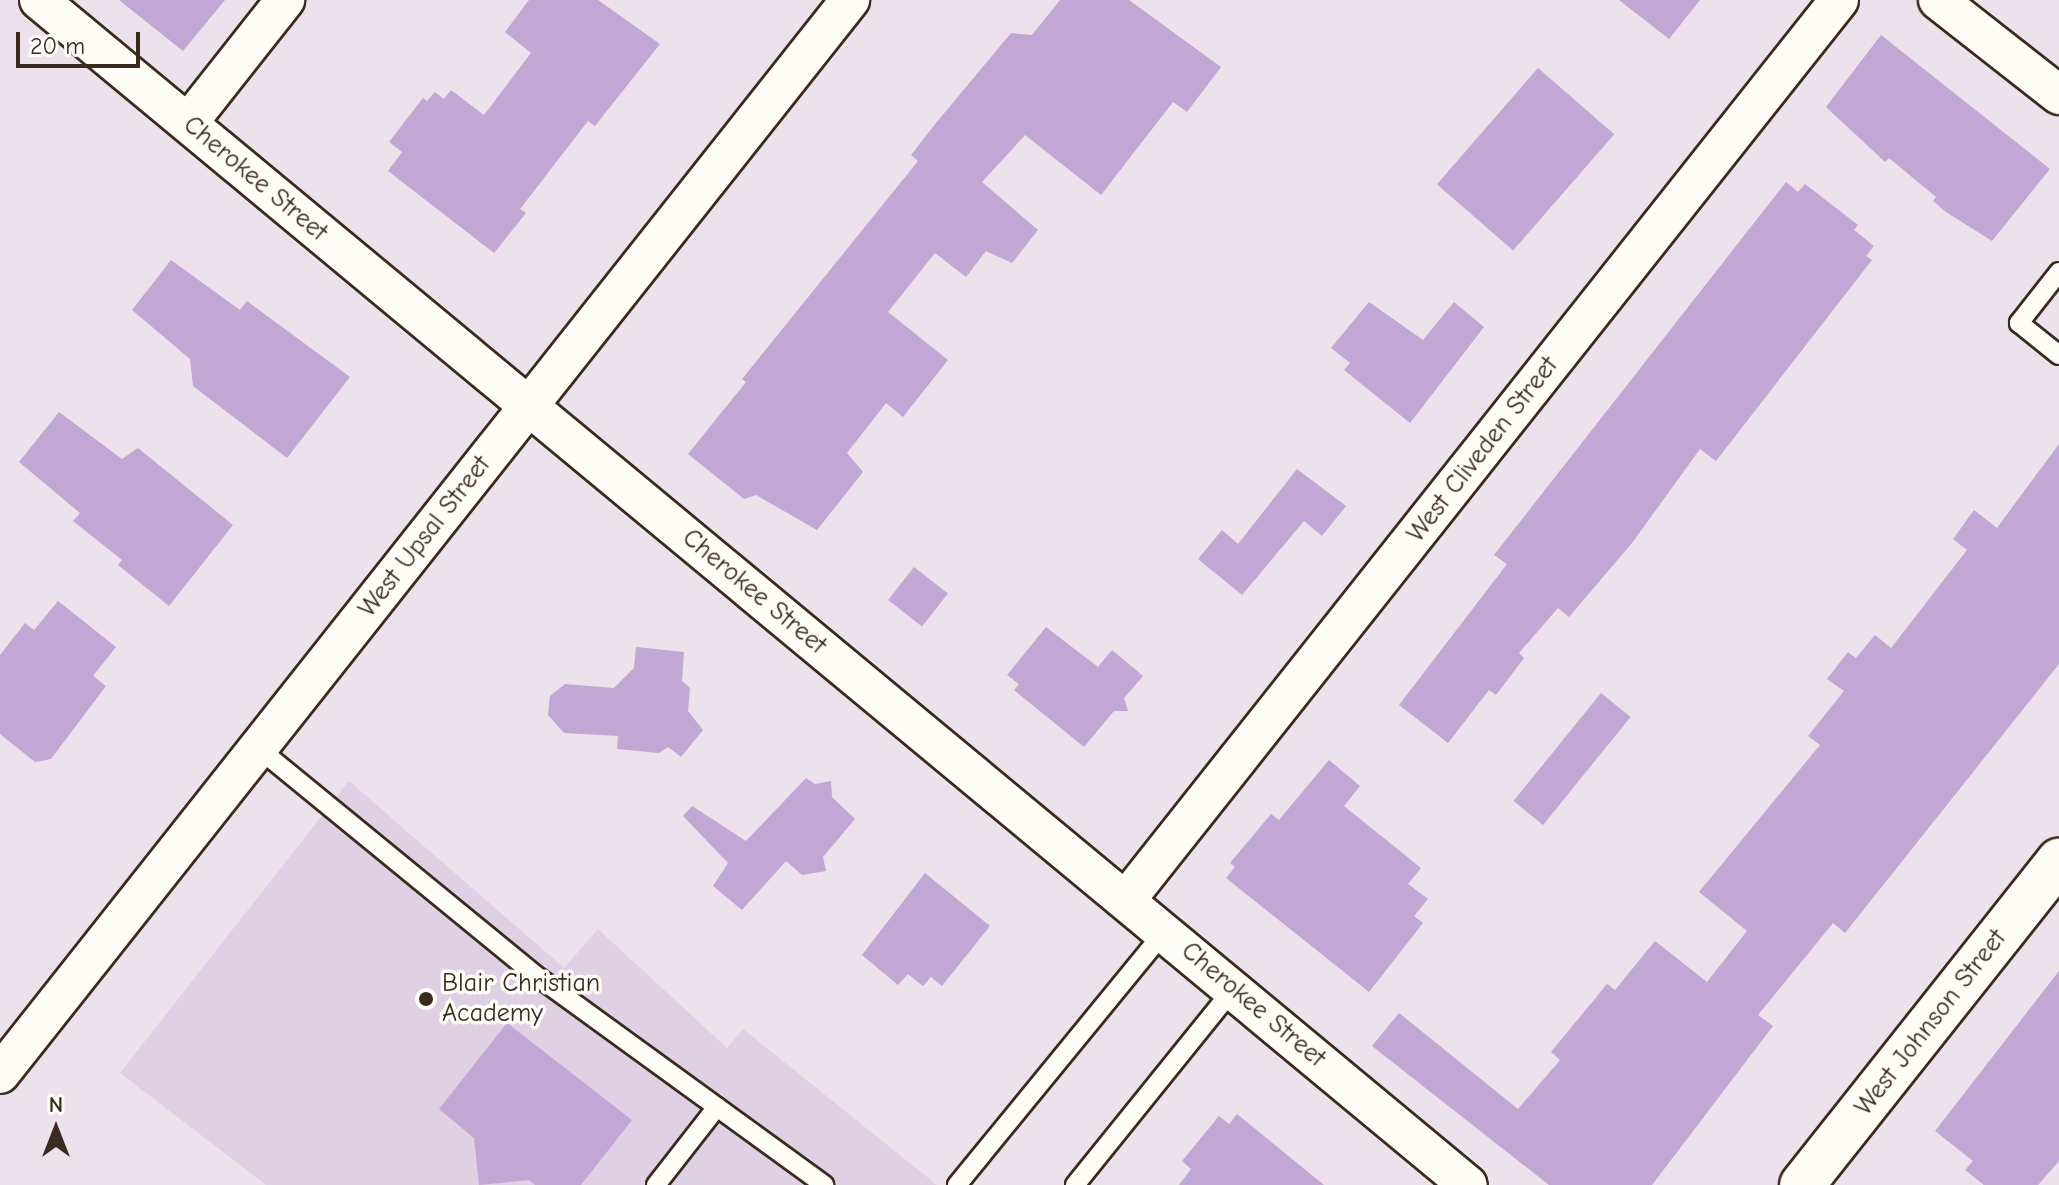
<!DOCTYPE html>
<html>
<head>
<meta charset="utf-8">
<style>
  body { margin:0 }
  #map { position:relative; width:2059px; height:1185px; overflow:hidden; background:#ebe2ec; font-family:"Comic Neue",sans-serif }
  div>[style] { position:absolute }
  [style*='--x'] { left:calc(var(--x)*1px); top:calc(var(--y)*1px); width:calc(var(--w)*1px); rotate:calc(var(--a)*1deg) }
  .built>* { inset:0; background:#dfd0e4 }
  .building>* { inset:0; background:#c2a6d3; transform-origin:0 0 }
  .roads { filter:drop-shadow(2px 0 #3b2a1e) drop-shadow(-2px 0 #3b2a1e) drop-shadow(0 2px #3b2a1e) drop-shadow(0 -2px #3b2a1e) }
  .service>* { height:18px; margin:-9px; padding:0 9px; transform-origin:9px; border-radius:9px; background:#fdfcf7 }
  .minor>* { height:38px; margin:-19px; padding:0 19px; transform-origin:19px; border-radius:19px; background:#fdfcf7 }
  .tertiary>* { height:44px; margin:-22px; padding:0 22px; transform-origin:22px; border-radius:22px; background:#fdfcf7 }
  .dots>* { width:22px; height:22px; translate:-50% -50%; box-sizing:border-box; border:4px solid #fdfcf7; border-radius:50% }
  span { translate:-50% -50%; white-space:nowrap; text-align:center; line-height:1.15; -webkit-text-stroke:7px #fdfcf7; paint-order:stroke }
  .street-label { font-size:26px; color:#3b2a1e }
  .poi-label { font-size:26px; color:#3b2a1e }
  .left { translate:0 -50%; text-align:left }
  .north { position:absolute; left:16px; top:1089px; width:80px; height:80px; -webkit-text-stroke:6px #fdfcf7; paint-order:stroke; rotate:0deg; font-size:22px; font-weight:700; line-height:32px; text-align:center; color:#3b2a1e }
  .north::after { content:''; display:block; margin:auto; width:28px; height:36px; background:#3b2a1e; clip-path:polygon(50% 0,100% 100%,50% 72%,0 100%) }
  .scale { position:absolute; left:16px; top:32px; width:124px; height:36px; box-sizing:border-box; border:4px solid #3b2a1e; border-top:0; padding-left:10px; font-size:24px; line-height:28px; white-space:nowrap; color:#3b2a1e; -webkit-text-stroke:6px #fdfcf7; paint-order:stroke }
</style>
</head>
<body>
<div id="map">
  <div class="built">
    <i style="clip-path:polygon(349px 781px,564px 968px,598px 929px,727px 1048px,743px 1029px,937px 1185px,266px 1185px,120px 1073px)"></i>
  </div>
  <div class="building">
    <i style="clip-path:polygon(119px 0,225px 0,183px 51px)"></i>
    <i style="clip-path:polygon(529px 0,598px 0,660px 44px,595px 126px,588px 121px,520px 209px,526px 213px,494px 253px,388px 171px,402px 152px,389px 142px,423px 98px,427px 101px,435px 92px,444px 99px,451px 90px,484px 115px,531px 53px,505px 32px)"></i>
    <i style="clip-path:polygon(1060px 0,1129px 0,1221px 67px,1187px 112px,1173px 102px,1101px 195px,1025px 135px,982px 182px,1038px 230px,1012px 263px,986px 251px,966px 277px,935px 253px,888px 312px,948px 360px,903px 417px,886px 403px,847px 453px,863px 472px,817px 530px,756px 495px,744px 499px,688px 454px,746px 382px,742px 379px,918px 161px,911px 155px,936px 123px,1011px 33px,1032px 35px)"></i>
    <i style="clip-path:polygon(1619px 0,1700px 0,1669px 39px)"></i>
    <i style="clip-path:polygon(1881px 35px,2050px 169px,1992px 241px,1946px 212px,1933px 201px,1936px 197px,1889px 158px,1885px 162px,1826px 107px)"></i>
    <i style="left:1538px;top:68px;width:101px;height:154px;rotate:41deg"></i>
    <i style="clip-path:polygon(1786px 182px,1798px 192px,1805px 184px,1858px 225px,1854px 230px,1874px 246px,1866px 256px,1872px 260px,1716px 461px,1700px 449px,1632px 543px,1569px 617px,1558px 608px,1519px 653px,1524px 658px,1496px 695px,1489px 690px,1448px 743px,1399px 705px,1507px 564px,1494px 555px)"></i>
    <i style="clip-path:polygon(171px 260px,240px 310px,247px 301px,350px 377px,287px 458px,193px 386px,190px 359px,132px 310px)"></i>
    <i style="clip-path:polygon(1369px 302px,1423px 340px,1454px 302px,1484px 327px,1410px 423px,1344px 370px,1350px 363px,1331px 348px)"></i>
    <i style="clip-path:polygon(59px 412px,122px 459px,138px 448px,233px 525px,169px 606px,118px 565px,122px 560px,73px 521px,80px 513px,19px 462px)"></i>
    <i style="clip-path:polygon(2059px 444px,2059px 664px,1845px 933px,1833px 923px,1758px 1015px,1773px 1026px,1652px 1185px,1549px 1185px,1372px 1046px,1399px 1013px,1518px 1109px,1560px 1060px,1551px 1052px,1607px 984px,1615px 990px,1655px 941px,1707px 982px,1747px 931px,1699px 892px,1820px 745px,1808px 736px,1844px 691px,1827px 679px,1848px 652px,1856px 658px,1875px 635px,1891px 648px,1967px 550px,1953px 539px,1974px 510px,1997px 528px)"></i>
    <i style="clip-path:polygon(1297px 469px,1346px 506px,1322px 536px,1304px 521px,1242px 595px,1198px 559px,1222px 530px,1238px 544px)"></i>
    <i style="left:914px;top:567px;width:43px;height:42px;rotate:38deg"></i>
    <i style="clip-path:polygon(58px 601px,116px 647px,93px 676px,106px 686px,51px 759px,35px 762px,0 734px,0 655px,25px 623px,34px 630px)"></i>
    <i style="clip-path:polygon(1046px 627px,1098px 667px,1112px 650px,1143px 676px,1124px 698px,1128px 711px,1114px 711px,1084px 747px,1014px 690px,1019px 684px,1007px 675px)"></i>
    <i style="clip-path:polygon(636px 647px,684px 652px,682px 681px,690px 688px,688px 711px,703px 730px,681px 757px,668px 747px,659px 753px,617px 749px,618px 736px,564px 733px,548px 715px,550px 696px,565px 684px,614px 688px,634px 668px)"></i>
    <i style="left:1601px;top:693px;width:38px;height:139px;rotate:39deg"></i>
    <i style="clip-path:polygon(1329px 760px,1360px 786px,1344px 806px,1421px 868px,1408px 884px,1428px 899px,1414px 916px,1423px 923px,1369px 992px,1226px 878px,1235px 867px,1230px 863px,1271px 814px,1279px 820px)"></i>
    <i style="clip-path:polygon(806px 778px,815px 784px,831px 781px,832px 797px,855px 819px,823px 857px,826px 871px,802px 875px,786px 861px,742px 910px,713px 886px,728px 863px,683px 816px,692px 806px,746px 841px)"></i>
    <i style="clip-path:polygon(925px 873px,990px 926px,942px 986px,931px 977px,923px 986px,908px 974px,898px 985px,862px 955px)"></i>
    <i style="clip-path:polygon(2059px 971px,2059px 1161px,2038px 1185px,1984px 1185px,1965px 1170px,1973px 1161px,1935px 1131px)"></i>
    <i style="clip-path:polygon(507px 1023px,632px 1120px,581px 1185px,535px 1185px,529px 1180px,479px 1185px,474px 1138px,439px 1109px)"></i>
    <i style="clip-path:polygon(1237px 1114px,1324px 1185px,1179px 1185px,1191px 1169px,1182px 1161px,1219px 1116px,1229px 1124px)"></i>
  </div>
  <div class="roads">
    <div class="service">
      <i style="--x:2059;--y:272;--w:65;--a:128.1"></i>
      <i style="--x:2019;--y:323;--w:51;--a:38.7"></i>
      <i style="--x:258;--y:748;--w:362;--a:39.3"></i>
      <i style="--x:538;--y:977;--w:354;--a:36"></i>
      <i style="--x:656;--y:1185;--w:99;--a:-52"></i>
      <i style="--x:957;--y:1185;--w:327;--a:-50.7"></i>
      <i style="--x:1075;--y:1185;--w:252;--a:-51.1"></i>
    </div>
    <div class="minor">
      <i style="--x:39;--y:0;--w:1856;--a:39.67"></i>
      <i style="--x:1938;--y:0;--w:154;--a:38.1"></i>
      <i style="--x:188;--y:123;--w:157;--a:-51.7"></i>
      <i style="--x:1126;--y:900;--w:1148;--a:-51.61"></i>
      <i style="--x:0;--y:1074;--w:1370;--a:-51.64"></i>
    </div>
    <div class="tertiary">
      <i style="--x:1802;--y:1185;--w:414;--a:-51.6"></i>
    </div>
  </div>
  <div class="dots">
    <i style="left:426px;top:999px;background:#3b2a1e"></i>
  </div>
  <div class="street-label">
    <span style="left:255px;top:179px;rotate:40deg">Cherokee Street</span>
    <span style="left:1483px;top:450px;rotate:-52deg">West Cliveden Street</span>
    <span style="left:425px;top:537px;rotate:-52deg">West Upsal Street</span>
    <span style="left:754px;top:592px;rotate:40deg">Cherokee Street</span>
    <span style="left:1253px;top:1005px;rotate:40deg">Cherokee Street</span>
    <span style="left:1931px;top:1023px;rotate:-52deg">West Johnson Street</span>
  </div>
  <div class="poi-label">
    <span class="left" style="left:442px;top:999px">Blair Christian<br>Academy</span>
  </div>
  <div class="north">N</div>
  <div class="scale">20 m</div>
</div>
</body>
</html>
